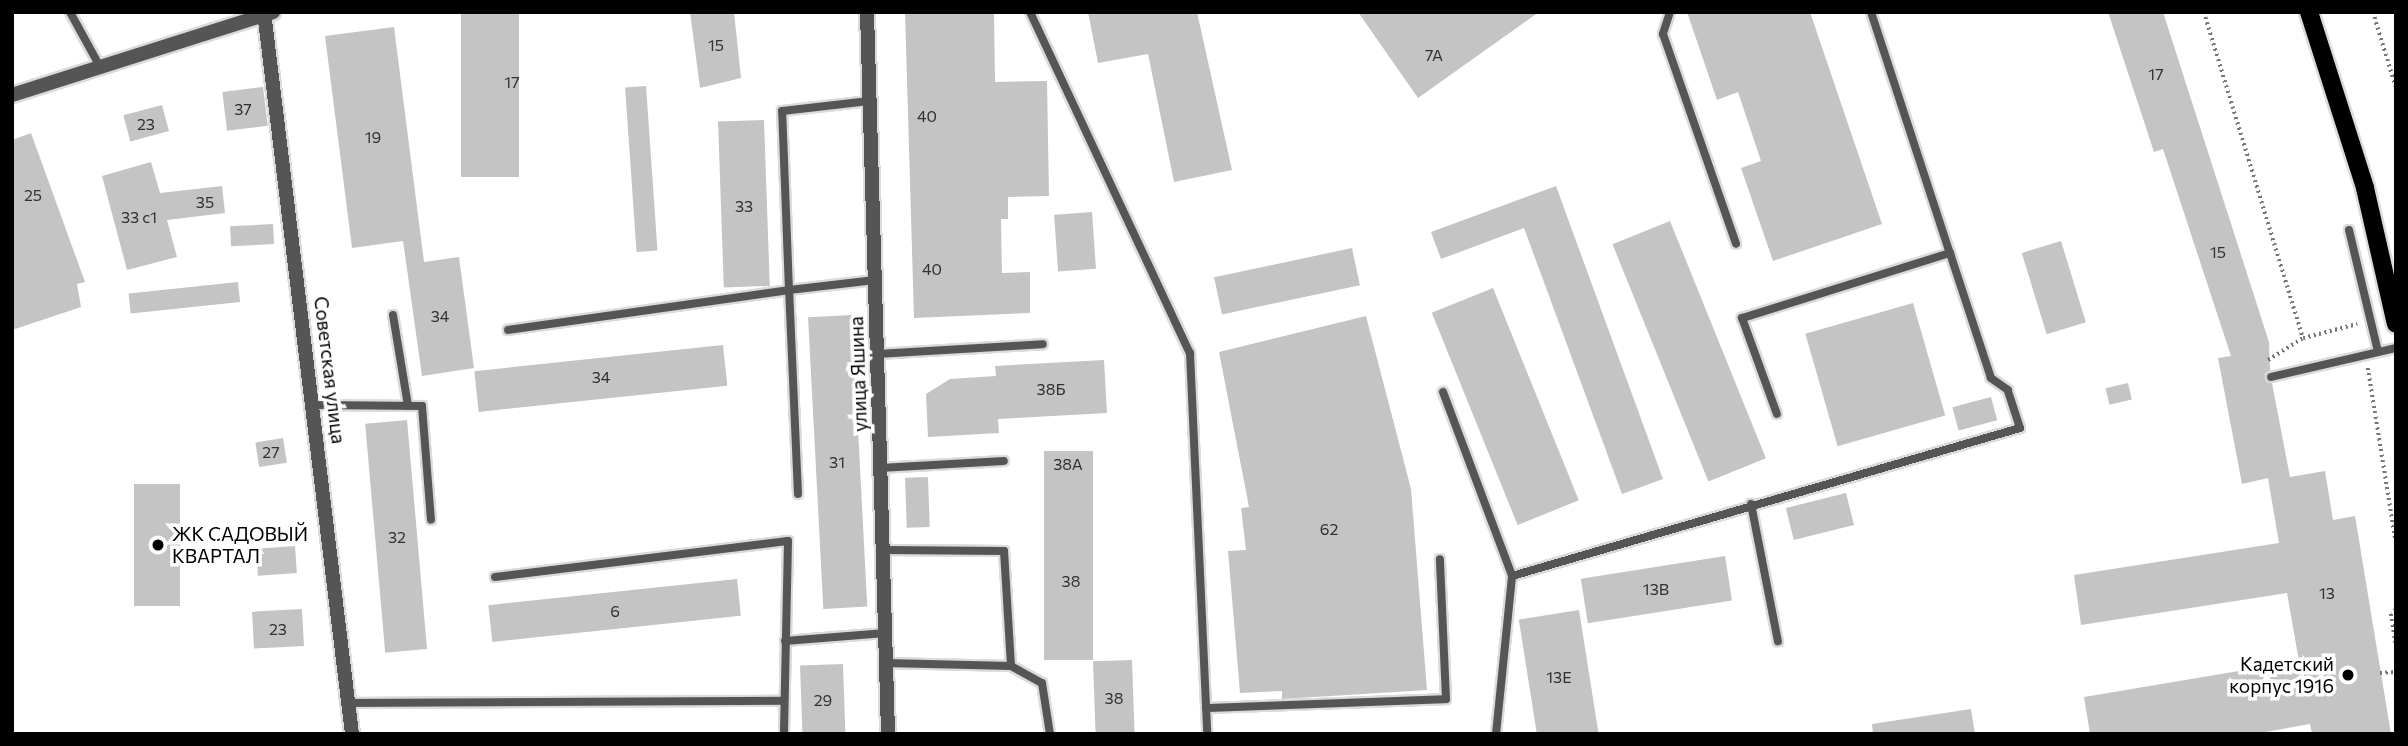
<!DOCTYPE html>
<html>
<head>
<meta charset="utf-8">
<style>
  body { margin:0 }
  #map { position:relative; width:2408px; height:746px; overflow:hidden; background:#fff; font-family:Commissioner,sans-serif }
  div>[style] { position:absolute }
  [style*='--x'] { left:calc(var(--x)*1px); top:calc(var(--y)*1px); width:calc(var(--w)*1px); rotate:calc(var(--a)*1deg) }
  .building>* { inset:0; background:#c4c4c4; transform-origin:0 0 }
  .path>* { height:3.5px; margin-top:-1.75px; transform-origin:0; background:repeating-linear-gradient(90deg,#777 0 2px,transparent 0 5.5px) }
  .roads { filter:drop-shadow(2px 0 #dbdbdb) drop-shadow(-2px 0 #dbdbdb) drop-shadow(0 2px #dbdbdb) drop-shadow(0 -2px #dbdbdb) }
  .service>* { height:8px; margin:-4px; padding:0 4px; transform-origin:4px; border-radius:4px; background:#555 }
  .minor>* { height:14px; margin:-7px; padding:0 7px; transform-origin:7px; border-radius:7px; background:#555 }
  .tertiary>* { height:14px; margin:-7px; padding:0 7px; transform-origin:7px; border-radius:7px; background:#555 }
  .primary>* { height:18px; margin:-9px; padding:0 9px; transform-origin:9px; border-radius:9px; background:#000 }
  .dots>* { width:19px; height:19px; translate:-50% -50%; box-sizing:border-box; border:4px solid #fff; border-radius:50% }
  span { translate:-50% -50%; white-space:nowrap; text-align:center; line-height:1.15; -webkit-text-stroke:7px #fff; paint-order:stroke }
  .number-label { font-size:16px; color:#313131 }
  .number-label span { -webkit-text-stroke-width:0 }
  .street-label { font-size:19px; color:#000 }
  .poi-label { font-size:19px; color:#000 }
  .left { translate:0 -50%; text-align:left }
  .right { translate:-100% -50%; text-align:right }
  .frame { position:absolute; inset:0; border:14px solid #000; pointer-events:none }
</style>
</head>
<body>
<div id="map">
  <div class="building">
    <i style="left:461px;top:12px;width:58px;height:165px"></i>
    <i style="clip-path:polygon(690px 12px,734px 12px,741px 78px,700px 88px)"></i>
    <i style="clip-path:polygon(905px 12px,994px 12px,995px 82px,1047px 81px,1049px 196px,1008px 197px,1008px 219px,1001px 219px,1002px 273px,1030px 272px,1030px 313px,914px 318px)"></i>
    <i style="clip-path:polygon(1088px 12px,1197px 12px,1232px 170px,1174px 182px,1148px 54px,1098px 63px)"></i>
    <i style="clip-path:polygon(1358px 12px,1539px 12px,1418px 98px)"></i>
    <i style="clip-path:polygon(1687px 12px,1810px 12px,1882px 224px,1773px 261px,1741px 168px,1761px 161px,1738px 92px,1717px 100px)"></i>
    <i style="clip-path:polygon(2108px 12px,2163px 12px,2269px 342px,2270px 371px,2265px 378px,2272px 383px,2290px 477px,2325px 471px,2333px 520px,2355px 516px,2391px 734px,2312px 734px,2310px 724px,2255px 734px,2090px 734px,2084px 697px,2299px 661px,2287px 593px,2081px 625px,2074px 575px,2279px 543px,2268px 478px,2242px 484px,2218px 358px,2231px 356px,2163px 149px,2154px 152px)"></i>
    <i style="clip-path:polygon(394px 27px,424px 262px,459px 257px,474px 368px,422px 376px,403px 241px,352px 248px,325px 36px)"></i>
    <i style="left:646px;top:86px;width:165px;height:21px;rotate:86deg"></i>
    <i style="left:263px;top:87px;width:39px;height:41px;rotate:83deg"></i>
    <i style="left:162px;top:105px;width:27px;height:40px;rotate:75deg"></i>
    <i style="left:764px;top:120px;width:166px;height:46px;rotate:88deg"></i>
    <i style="clip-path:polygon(31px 133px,85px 282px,77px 284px,81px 307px,12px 330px,12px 140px)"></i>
    <i style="clip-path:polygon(151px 162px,160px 193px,222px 186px,225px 213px,167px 220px,177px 257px,127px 270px,102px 176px)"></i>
    <i style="clip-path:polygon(1556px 186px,1663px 479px,1622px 494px,1524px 228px,1441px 259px,1431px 232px)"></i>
    <i style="left:1092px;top:212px;width:57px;height:38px;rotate:86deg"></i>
    <i style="left:1670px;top:221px;width:256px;height:62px;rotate:68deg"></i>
    <i style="left:273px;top:224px;width:20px;height:43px;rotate:87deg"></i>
    <i style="left:2061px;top:241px;width:85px;height:41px;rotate:73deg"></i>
    <i style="left:1352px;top:248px;width:38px;height:141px;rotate:78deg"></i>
    <i style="left:238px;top:282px;width:20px;height:110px;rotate:84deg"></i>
    <i style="left:1493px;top:288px;width:229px;height:66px;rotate:68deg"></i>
    <i style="left:1913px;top:303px;width:117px;height:112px;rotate:74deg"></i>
    <i style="left:852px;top:315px;width:292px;height:44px;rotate:87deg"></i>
    <i style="clip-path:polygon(1366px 316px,1411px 489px,1427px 690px,1282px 699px,1282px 691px,1240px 693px,1228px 551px,1246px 550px,1241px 508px,1249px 507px,1219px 352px)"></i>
    <i style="left:723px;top:345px;width:41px;height:250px;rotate:84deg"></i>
    <i style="clip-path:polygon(1104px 360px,1107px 413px,998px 419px,999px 433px,928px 437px,926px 394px,950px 379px,996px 376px,995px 366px)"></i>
    <i style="left:2128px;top:383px;width:17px;height:23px;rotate:77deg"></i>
    <i style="left:1991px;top:397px;width:24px;height:40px;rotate:75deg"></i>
    <i style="left:407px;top:420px;width:230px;height:42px;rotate:85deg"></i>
    <i style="left:283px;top:438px;width:25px;height:28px;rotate:81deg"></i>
    <i style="left:1044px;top:451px;width:49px;height:209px"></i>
    <i style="left:928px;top:477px;width:50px;height:23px;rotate:88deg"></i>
    <i style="left:134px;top:484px;width:46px;height:122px"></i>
    <i style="left:1846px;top:493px;width:33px;height:62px;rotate:76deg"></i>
    <i style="left:295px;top:546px;width:27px;height:39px;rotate:86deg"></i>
    <i style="left:1725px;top:556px;width:45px;height:146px;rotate:81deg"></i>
    <i style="left:737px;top:579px;width:37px;height:250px;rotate:84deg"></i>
    <i style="left:302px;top:609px;width:37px;height:50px;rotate:87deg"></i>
    <i style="left:1579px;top:610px;width:125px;height:61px;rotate:81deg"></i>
    <i style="left:1132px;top:660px;width:74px;height:39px;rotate:88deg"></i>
    <i style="left:843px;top:664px;width:70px;height:43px;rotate:88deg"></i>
    <i style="clip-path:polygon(1971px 709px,1975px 734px,1873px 734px,1872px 724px)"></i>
  </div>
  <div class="path">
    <i style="--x:2204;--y:12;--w:341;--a:73.1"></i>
    <i style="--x:2303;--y:338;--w:56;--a:-14.5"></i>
    <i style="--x:2373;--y:12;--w:78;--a:73"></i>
    <i style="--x:2268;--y:360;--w:41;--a:-32.2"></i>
    <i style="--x:2368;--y:368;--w:176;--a:80.9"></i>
    <i style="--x:2396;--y:610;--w:6;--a:141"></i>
    <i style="--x:2391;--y:614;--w:33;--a:81"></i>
    <i style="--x:2380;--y:673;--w:16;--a:-4"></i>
  </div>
  <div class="roads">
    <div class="service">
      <i style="--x:70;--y:12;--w:60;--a:61.3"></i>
      <i style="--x:1030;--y:12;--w:377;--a:64.9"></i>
      <i style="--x:1190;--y:353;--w:381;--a:87.4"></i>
      <i style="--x:1670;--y:12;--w:23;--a:108"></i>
      <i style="--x:1663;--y:34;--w:222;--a:70.8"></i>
      <i style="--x:1871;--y:12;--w:254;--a:71.9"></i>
      <i style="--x:2349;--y:230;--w:125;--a:76.6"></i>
      <i style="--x:393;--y:315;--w:92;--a:80.6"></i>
      <i style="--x:508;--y:330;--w:284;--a:-8.1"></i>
      <i style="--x:789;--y:290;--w:179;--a:-92.2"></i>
      <i style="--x:782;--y:111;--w:88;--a:-6.6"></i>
      <i style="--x:877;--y:354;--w:166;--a:-3.4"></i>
      <i style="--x:2271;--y:377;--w:128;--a:-13.1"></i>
      <i style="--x:1443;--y:392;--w:197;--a:69.4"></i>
      <i style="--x:315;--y:405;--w:107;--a:0.5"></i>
      <i style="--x:422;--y:406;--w:114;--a:85.5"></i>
      <i style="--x:880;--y:468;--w:124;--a:-3.2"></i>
      <i style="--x:798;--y:494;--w:204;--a:-92.5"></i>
      <i style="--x:789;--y:290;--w:87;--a:-6.6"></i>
      <i style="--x:1751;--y:504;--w:140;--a:78.9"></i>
      <i style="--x:883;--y:550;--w:121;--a:0.5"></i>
      <i style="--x:1004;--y:551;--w:115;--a:86.5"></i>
      <i style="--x:1011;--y:666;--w:35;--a:29"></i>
      <i style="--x:1042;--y:683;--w:52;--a:81.1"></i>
      <i style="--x:495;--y:577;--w:295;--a:-7"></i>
      <i style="--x:788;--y:541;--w:193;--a:91.2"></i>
      <i style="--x:785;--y:641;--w:101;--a:-4.5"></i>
      <i style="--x:886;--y:663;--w:125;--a:1.4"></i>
      <i style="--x:349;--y:703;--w:434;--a:-0.3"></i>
      <i style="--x:1206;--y:708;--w:240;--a:-2.1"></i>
      <i style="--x:1446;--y:699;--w:140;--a:-92.5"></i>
      <i style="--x:1496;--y:734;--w:159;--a:-84.2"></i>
      <i style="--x:1512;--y:576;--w:529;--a:-16.24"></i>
      <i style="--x:2020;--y:428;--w:40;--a:-108"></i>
      <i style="--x:2008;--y:390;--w:21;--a:-145"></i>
      <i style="--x:1991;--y:378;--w:132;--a:-108.2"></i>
      <i style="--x:1950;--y:253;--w:218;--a:162.6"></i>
      <i style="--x:1742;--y:318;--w:102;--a:70"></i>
    </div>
    <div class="minor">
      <i style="--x:867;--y:12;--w:722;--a:88.33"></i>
      <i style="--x:12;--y:95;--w:274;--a:-17.6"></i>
    </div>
    <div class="tertiary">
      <i style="--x:264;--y:12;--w:727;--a:83.05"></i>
    </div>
    <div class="primary">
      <i style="--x:2309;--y:12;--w:185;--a:72.3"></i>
      <i style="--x:2365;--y:188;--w:139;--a:77.2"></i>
    </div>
  </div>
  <div class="dots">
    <i style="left:158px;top:545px;background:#000"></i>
    <i style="left:2348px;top:675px;background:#000"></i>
  </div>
  <div class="number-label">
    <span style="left:716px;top:45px">15</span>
    <span style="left:1434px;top:55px">7А</span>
    <span style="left:2156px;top:74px">17</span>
    <span style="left:512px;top:82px">17</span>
    <span style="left:243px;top:109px">37</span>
    <span style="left:927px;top:116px">40</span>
    <span style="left:146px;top:124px">23</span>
    <span style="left:373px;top:137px">19</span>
    <span style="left:33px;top:195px">25</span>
    <span style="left:205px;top:202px">35</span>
    <span style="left:744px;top:206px">33</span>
    <span style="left:139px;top:217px">33 с1</span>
    <span style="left:2218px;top:252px">15</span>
    <span style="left:932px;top:269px">40</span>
    <span style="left:440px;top:316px">34</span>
    <span style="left:601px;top:377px">34</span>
    <span style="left:1051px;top:389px">38Б</span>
    <span style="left:271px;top:452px">27</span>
    <span style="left:837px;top:462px">31</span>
    <span style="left:1068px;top:464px">38А</span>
    <span style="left:1329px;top:529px">62</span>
    <span style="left:397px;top:537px">32</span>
    <span style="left:1071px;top:581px">38</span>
    <span style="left:1656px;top:589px">13В</span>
    <span style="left:2327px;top:593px">13</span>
    <span style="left:615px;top:611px">6</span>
    <span style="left:278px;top:629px">23</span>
    <span style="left:1559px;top:677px">13Е</span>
    <span style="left:1114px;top:698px">38</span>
    <span style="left:823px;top:700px">29</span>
  </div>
  <div class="street-label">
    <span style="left:330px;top:370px;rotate:83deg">Советская улица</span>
    <span style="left:858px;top:374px;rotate:-92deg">улица Яшина</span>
  </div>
  <div class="poi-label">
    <span class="left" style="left:172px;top:545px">ЖК САДОВЫЙ<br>КВАРТАЛ</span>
    <span class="right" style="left:2334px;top:675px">Кадетский<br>корпус 1916</span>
  </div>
  <div class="frame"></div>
</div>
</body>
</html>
